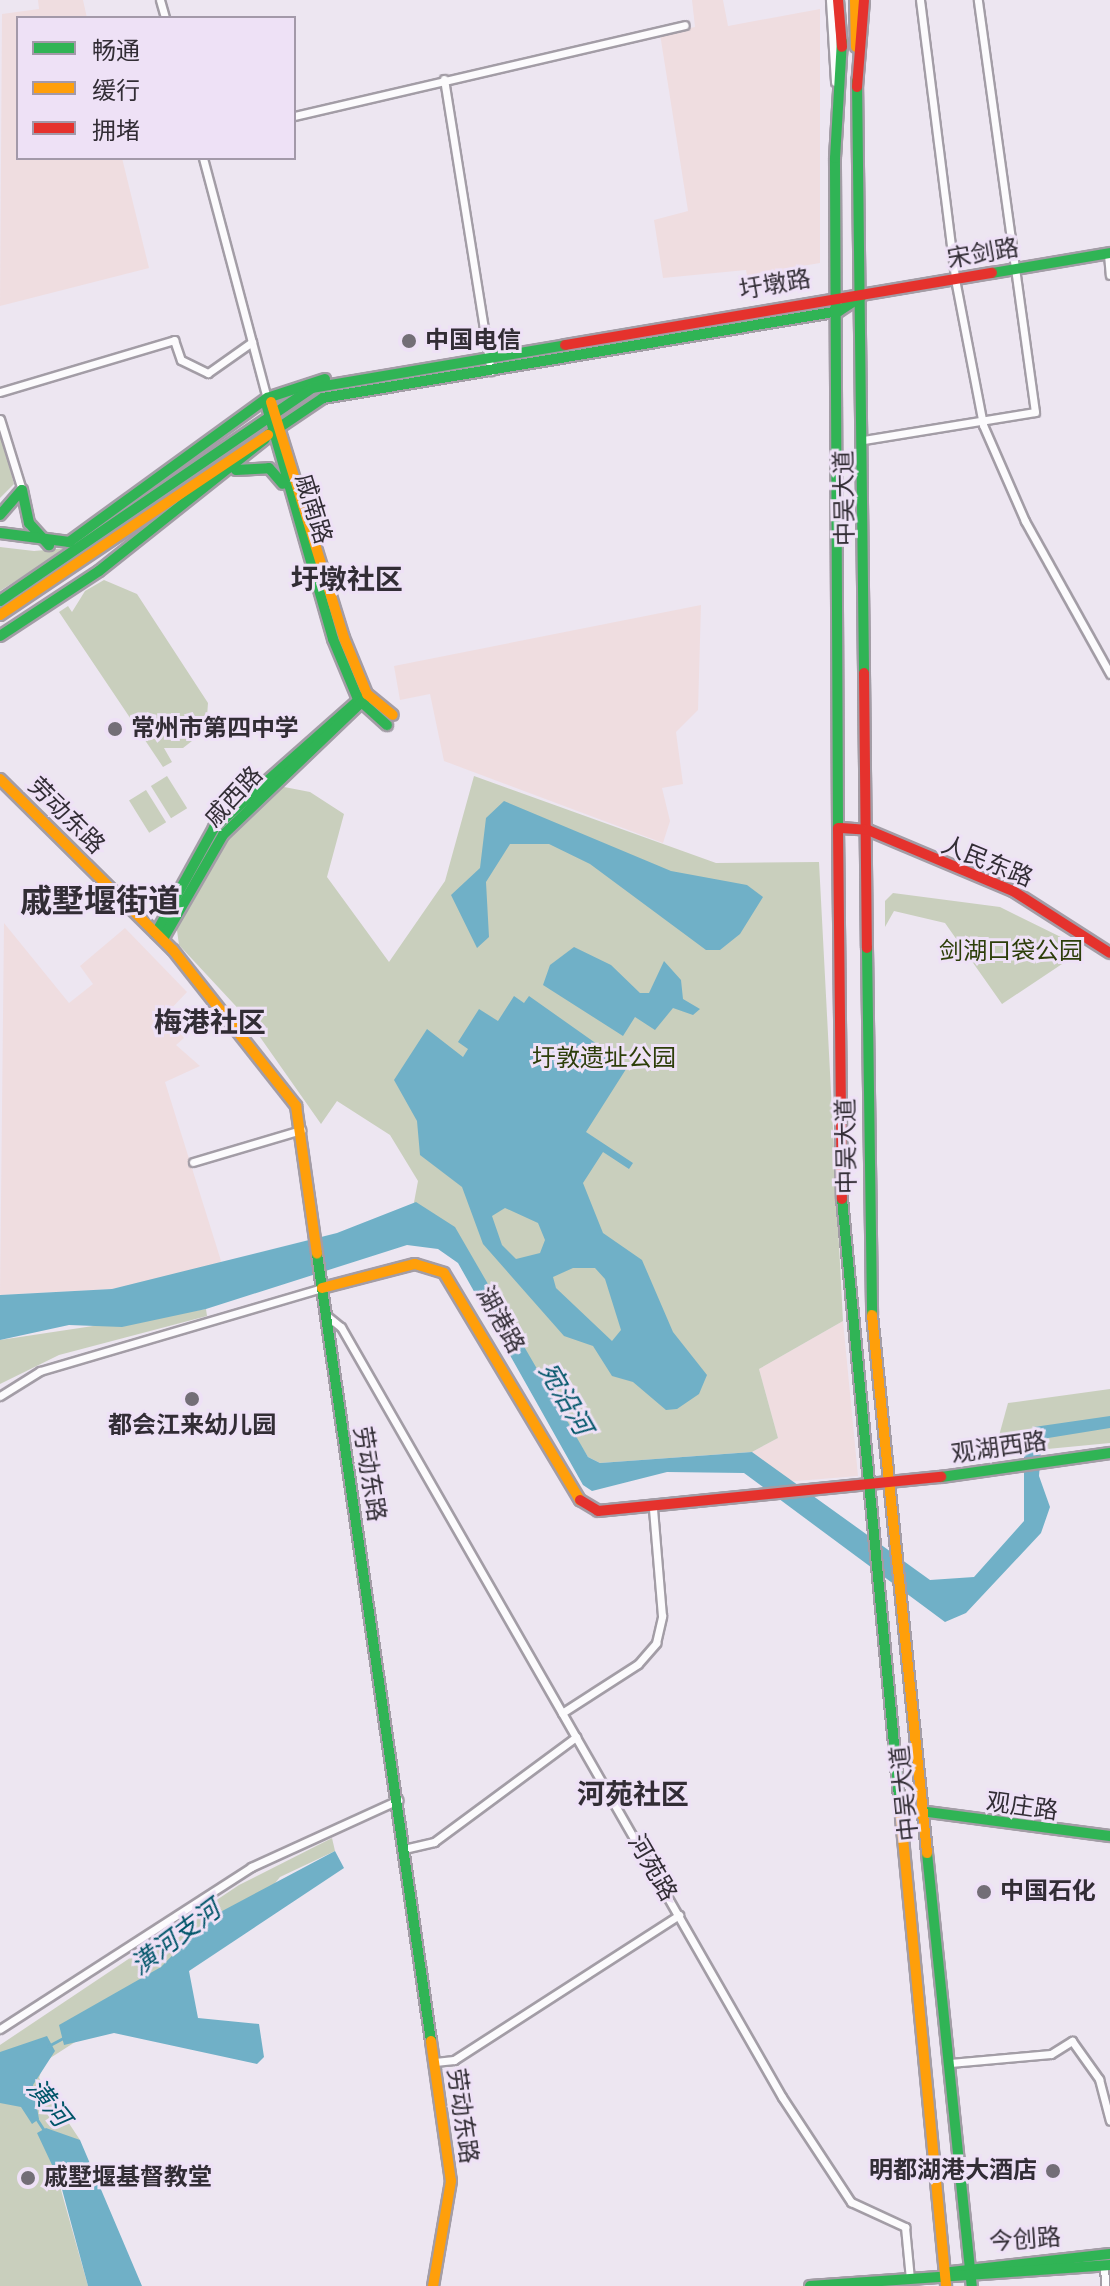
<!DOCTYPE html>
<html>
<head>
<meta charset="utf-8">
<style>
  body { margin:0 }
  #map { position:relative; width:1110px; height:2286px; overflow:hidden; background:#ede6f1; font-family:"DejaVu Sans","Noto Sans SC",sans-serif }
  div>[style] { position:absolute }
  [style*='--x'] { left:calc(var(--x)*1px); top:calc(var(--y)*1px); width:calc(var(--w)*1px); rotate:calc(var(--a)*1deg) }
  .industrial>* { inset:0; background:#efdde0 }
  .green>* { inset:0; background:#c9cfbd; transform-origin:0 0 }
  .water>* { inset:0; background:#70b0c7 }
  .stream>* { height:3px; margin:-1.5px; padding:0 1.5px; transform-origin:1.5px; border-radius:1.5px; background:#70b0c7 }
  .roads { filter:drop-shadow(2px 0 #a39da6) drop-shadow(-2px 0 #a39da6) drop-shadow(0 2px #a39da6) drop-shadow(0 -2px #a39da6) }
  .street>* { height:7px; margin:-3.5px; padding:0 3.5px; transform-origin:3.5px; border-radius:3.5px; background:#fcfbfd }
  .fast>* { height:10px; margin:-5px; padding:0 5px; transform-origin:5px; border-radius:5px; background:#30b455 }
  .slow>* { height:10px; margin:-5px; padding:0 5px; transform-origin:5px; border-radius:5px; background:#ff9f0a }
  .jam>* { height:10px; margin:-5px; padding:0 5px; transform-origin:5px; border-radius:5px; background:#e5322d }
  .dots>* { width:22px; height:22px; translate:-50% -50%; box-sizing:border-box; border:4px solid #eee1f6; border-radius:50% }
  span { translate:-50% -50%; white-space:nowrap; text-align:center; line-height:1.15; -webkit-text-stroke:6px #eee1f6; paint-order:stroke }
  .street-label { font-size:24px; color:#322d35 }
  .poi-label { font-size:24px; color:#322d35; font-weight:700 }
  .left { translate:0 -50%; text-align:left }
  .right { translate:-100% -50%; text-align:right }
  .park-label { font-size:24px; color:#2d3e0a }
  .water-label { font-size:26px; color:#005569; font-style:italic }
  .quarter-label { font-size:28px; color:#322d35; font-weight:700 }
  .district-label { font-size:32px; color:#322d35; font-weight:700 }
  .legend { position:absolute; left:16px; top:16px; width:280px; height:144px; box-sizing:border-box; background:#eee1f6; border:2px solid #a399a9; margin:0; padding:10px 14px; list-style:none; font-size:24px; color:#322d35 }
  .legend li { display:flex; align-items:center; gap:16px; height:40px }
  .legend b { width:40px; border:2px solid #a399a9 }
</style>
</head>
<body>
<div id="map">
  <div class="industrial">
    <i style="clip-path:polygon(38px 0,83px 0,87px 18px,18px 18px,18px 158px,122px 158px,149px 268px,0 306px,2px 14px,39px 9px)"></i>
    <i style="clip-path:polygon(692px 0,723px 0,728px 26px,820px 9px,820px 263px,802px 266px,801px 273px,748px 281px,746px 270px,663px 278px,654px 220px,688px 211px,660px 34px,695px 27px)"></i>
    <i style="clip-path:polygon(701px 605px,698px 710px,676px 732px,683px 784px,662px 788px,670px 821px,663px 843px,444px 761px,430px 694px,400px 700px,394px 666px)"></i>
    <i style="clip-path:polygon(4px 923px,69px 1003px,93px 984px,80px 966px,125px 928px,187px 992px,165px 1015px,184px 1038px,176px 1045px,200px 1066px,165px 1082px,222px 1264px,112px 1289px,0 1295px)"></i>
    <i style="clip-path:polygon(843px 1321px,858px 1476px,785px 1482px,752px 1452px,778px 1438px,759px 1369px)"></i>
  </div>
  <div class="green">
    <i style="clip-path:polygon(0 432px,14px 484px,0 498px)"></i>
    <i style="clip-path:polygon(0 547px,34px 551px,67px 548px,0 591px)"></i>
    <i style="clip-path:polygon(104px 580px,137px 594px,208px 703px,206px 730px,183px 748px,164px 748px,172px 762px,163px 767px,59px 612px,68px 606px,72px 612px,85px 591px)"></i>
    <i style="left:167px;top:776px;width:38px;height:19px;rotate:58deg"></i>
    <i style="clip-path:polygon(474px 776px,716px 863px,819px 862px,843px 1321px,759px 1369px,778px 1438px,752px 1452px,600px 1463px,588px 1457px,444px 1234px,409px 1229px,418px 1181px,390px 1135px,337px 1101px,321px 1124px,246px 1017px,179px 945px,176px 923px,221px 847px,279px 786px,310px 792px,344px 814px,327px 877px,389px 962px,445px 881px)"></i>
    <i style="left:146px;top:790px;width:38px;height:20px;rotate:58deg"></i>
    <i style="clip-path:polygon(893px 893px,1000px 907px,1073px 943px,1071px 958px,1002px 1004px,945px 923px,894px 911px,885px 927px,885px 901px)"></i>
    <i style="clip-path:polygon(206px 1309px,207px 1316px,59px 1355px,0 1384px,0 1340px)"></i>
    <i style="clip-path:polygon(1110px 1389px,1110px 1443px,994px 1454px,1008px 1403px)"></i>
    <i style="clip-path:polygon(332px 1838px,335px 1851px,280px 1877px,223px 1947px,44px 2062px,39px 2078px,80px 2140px,50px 2151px,88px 2286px,0 2286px,0 2045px,239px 1885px)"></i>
  </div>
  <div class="water">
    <i style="clip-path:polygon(504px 801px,671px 871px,747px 885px,763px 897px,740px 934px,720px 950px,706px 950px,590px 864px,549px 844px,510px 844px,486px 882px,489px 937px,477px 948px,451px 895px,480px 868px,486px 818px)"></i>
    <i style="clip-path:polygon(574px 947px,611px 965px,640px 993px,649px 993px,664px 961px,681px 980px,683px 999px,700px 1009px,693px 1015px,673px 1008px,655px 1030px,635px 1017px,623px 1036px,543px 985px,550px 965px)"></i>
    <i style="clip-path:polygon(evenodd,514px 996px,524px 1003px,529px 996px,628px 1066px,586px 1132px,633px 1163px,629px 1169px,603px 1152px,583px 1183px,603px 1233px,642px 1260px,673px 1332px,707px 1375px,699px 1394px,677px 1409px,666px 1410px,633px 1382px,612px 1376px,593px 1346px,564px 1336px,483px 1244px,462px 1187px,420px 1155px,417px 1121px,394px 1080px,427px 1029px,463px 1057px,468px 1049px,458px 1042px,479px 1009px,498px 1021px,514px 996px,505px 1208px,538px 1223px,545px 1240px,540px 1253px,516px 1259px,502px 1245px,492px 1216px,505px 1208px,514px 996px,573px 1268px,595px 1268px,605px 1279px,621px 1330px,612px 1341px,556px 1288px,553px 1277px,573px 1268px)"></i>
    <i style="clip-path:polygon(416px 1202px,455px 1227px,588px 1457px,600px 1463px,752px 1452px,930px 1580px,974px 1577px,1024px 1521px,1024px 1447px,1034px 1427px,1110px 1416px,1110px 1428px,1042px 1439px,1039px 1476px,1050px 1507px,1041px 1533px,966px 1613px,945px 1622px,744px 1473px,667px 1472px,592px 1491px,583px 1485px,458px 1263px,438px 1249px,407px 1245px,206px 1309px,122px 1327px,69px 1325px,0 1340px,0 1295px,112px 1289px,337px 1233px)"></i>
    <i style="clip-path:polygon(335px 1851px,344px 1868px,189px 1971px,198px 2018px,259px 2024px,264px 2057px,257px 2064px,114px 2033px,64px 2045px,59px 2025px,161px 1967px,209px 1918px)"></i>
    <i style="clip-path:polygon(47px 2036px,55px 2051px,33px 2085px,39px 2119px,32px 2124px,21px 2107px,0 2103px,0 2052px)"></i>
    <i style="clip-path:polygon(46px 2128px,80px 2140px,142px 2286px,88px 2286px,60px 2182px,37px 2133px)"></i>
  </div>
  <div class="stream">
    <i style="--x:48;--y:2046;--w:17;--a:-28"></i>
    <i style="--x:36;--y:2118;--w:17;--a:57"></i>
  </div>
  <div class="roads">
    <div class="street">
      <i style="--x:160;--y:0;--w:19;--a:74"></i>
      <i style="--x:830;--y:0;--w:82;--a:86.5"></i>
      <i style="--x:920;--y:0;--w:281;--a:82.8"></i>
      <i style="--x:955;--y:279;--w:149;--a:79.1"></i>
      <i style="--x:983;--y:425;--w:105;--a:66.4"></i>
      <i style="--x:1025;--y:521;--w:175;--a:60.9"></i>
      <i style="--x:444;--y:79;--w:296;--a:80.9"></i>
      <i style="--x:294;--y:116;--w:401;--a:-13.1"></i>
      <i style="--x:203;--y:158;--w:248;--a:75.1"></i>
      <i style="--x:1108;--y:254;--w:21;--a:85"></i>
      <i style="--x:0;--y:392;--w:182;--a:-16.6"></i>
      <i style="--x:174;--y:340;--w:21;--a:71"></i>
      <i style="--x:181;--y:360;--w:30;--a:26"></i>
      <i style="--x:208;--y:373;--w:54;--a:-35.2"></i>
      <i style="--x:0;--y:419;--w:74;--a:72.8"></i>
      <i style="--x:864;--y:440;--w:173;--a:-9.3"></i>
      <i style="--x:1035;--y:412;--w:416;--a:-97.9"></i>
      <i style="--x:193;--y:1162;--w:113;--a:-16.5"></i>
      <i style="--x:326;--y:1315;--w:19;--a:39"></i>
      <i style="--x:341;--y:1327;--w:887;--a:60.2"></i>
      <i style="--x:782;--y:2097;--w:126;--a:56.7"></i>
      <i style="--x:851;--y:2202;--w:60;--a:24.8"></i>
      <i style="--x:905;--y:2227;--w:52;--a:84.5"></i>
      <i style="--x:0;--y:1396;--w:47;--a:-32"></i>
      <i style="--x:40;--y:1371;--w:294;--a:-16.4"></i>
      <i style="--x:562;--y:1713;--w:90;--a:-32.8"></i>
      <i style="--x:638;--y:1664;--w:28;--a:-49"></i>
      <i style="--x:656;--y:1643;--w:28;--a:-77"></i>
      <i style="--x:662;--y:1616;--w:108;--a:-94.8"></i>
      <i style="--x:404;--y:1849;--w:31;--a:-13"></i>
      <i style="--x:434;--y:1842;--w:177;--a:-36.5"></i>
      <i style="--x:0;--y:2029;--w:299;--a:-32.8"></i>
      <i style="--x:251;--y:1867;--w:162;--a:-24.5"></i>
      <i style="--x:435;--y:2062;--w:19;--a:-6"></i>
      <i style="--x:454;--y:2060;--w:268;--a:-32.8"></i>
      <i style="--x:950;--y:2063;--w:101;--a:-5.1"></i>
      <i style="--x:1051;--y:2054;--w:25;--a:-32"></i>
      <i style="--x:1072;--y:2041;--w:47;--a:54.6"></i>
      <i style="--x:1099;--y:2079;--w:43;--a:75.3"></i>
      <i style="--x:1104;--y:2265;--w:21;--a:87"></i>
    </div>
    <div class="fast">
      <i style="--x:857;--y:81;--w:592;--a:89.32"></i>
      <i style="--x:992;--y:273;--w:120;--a:-9.6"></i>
      <i style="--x:267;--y:407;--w:241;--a:74.1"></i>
      <i style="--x:333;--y:639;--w:65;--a:67.4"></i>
      <i style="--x:358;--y:699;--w:39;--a:42"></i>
      <i style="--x:268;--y:435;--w:66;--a:-33.9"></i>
      <i style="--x:323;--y:398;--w:523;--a:-9.57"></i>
      <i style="--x:839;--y:311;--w:27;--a:-33"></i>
      <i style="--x:236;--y:470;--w:33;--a:-3"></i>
      <i style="--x:269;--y:468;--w:21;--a:49"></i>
      <i style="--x:22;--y:490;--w:34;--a:78"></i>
      <i style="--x:29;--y:523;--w:30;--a:48"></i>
      <i style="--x:0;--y:515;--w:33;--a:-49"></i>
      <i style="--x:0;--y:533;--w:70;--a:7.4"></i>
      <i style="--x:69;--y:542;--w:245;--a:-36"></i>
      <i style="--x:267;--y:398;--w:61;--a:-18.1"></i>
      <i style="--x:0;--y:601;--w:378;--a:-34.3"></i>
      <i style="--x:312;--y:388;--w:257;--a:-9.6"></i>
      <i style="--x:0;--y:636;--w:118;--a:-33.3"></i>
      <i style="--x:99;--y:571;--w:212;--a:-38.5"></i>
      <i style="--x:838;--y:828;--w:670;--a:-90.26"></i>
      <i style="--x:835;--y:158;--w:117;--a:-86.6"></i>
      <i style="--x:156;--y:933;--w:120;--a:-61.1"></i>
      <i style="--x:214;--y:828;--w:198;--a:-41.5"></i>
      <i style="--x:163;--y:939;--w:120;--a:-60"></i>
      <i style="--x:223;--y:835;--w:197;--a:-43.8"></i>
      <i style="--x:867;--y:948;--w:367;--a:89.2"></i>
      <i style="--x:842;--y:1199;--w:611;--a:84.55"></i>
      <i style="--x:317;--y:1254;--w:795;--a:81.76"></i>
      <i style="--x:941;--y:1477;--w:171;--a:-8.1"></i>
      <i style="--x:928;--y:1812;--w:184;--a:7.5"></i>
      <i style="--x:927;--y:1853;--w:435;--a:84.1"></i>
      <i style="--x:951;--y:2272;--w:160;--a:-6.5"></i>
      <i style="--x:810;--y:2286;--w:301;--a:-4"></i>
    </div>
    <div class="slow">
      <i style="--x:855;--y:0;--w:47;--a:88.8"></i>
      <i style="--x:271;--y:402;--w:247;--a:72.8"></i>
      <i style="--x:344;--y:638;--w:61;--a:67.7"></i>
      <i style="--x:367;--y:694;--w:33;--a:39"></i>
      <i style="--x:0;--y:615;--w:323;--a:-33.9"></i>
      <i style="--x:0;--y:779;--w:243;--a:44.7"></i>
      <i style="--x:173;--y:950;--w:199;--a:51.7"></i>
      <i style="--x:296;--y:1106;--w:149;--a:81.9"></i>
      <i style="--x:322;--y:1288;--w:96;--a:-14.5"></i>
      <i style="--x:415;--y:1264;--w:30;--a:17"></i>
      <i style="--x:444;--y:1273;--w:265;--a:59.1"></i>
      <i style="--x:872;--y:1315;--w:541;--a:84.16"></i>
      <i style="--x:900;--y:1807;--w:481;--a:84.5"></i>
      <i style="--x:431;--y:2041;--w:141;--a:81.9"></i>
      <i style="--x:451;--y:2181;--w:107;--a:99.7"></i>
    </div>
    <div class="jam">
      <i style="--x:838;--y:0;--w:47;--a:85.1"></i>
      <i style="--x:857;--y:87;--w:87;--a:-85.4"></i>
      <i style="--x:565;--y:345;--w:433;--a:-9.6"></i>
      <i style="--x:864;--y:673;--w:275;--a:89.4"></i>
      <i style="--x:838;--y:828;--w:371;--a:89.4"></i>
      <i style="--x:841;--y:828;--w:27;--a:4"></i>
      <i style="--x:868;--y:830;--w:157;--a:22.8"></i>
      <i style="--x:1013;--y:891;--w:115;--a:32.6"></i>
      <i style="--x:580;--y:1500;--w:21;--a:31"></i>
      <i style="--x:598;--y:1511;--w:345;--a:-5.7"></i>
    </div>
  </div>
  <div class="dots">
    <i style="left:409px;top:341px;background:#736e77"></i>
    <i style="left:115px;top:729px;background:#736e77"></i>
    <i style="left:192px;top:1399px;background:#736e77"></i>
    <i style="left:984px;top:1892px;background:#736e77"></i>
    <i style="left:1053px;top:2171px;background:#736e77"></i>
    <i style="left:28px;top:2178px;background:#736e77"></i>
  </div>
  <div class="street-label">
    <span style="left:983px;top:254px;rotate:-10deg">宋剑路</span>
    <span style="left:775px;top:285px;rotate:-10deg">圩墩路</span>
    <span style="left:845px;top:498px;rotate:-91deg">中吴大道</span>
    <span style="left:313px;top:509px;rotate:73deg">戚南路</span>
    <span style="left:234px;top:797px;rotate:-47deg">戚西路</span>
    <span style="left:66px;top:816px;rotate:45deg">劳动东路</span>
    <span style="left:987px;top:862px;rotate:22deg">人民东路</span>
    <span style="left:847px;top:1146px;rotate:-91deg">中吴大道</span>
    <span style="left:500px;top:1320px;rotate:61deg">湖港路</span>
    <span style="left:999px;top:1448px;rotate:-8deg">观湖西路</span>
    <span style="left:369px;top:1474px;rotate:81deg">劳动东路</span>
    <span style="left:905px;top:1793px;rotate:-96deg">中吴大道</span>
    <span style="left:1022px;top:1807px;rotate:8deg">观庄路</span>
    <span style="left:652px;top:1868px;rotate:60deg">河苑路</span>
    <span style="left:462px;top:2116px;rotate:82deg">劳动东路</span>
    <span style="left:1025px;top:2240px;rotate:-4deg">今创路</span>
  </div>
  <div class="poi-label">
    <span class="left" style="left:425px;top:341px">中国电信</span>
    <span class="left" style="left:131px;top:729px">常州市第四中学</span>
    <span style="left:192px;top:1426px">都会江来幼儿园</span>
    <span class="left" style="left:1000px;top:1892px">中国石化</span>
    <span class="right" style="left:1037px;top:2171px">明都湖港大酒店</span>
    <span class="left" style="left:44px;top:2178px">戚墅堰基督教堂</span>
  </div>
  <div class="park-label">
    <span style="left:1011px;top:952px">剑湖口袋公园</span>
    <span style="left:604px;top:1059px">圩敦遗址公园</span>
  </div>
  <div class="water-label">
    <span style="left:565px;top:1399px;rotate:60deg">宛沿河</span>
    <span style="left:176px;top:1938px;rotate:-37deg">潢河支河</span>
    <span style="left:48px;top:2103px;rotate:52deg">潢河</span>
  </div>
  <div class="quarter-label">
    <span style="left:347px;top:580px">圩墩社区</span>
    <span style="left:210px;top:1023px">梅港社区</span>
    <span style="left:633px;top:1795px">河苑社区</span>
  </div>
  <div class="district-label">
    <span style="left:100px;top:901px">戚墅堰街道</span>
  </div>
  <ul class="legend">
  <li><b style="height:10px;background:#30b455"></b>畅通</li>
  <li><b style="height:10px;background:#ff9f0a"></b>缓行</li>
  <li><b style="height:10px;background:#e5322d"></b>拥堵</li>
  </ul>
</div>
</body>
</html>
